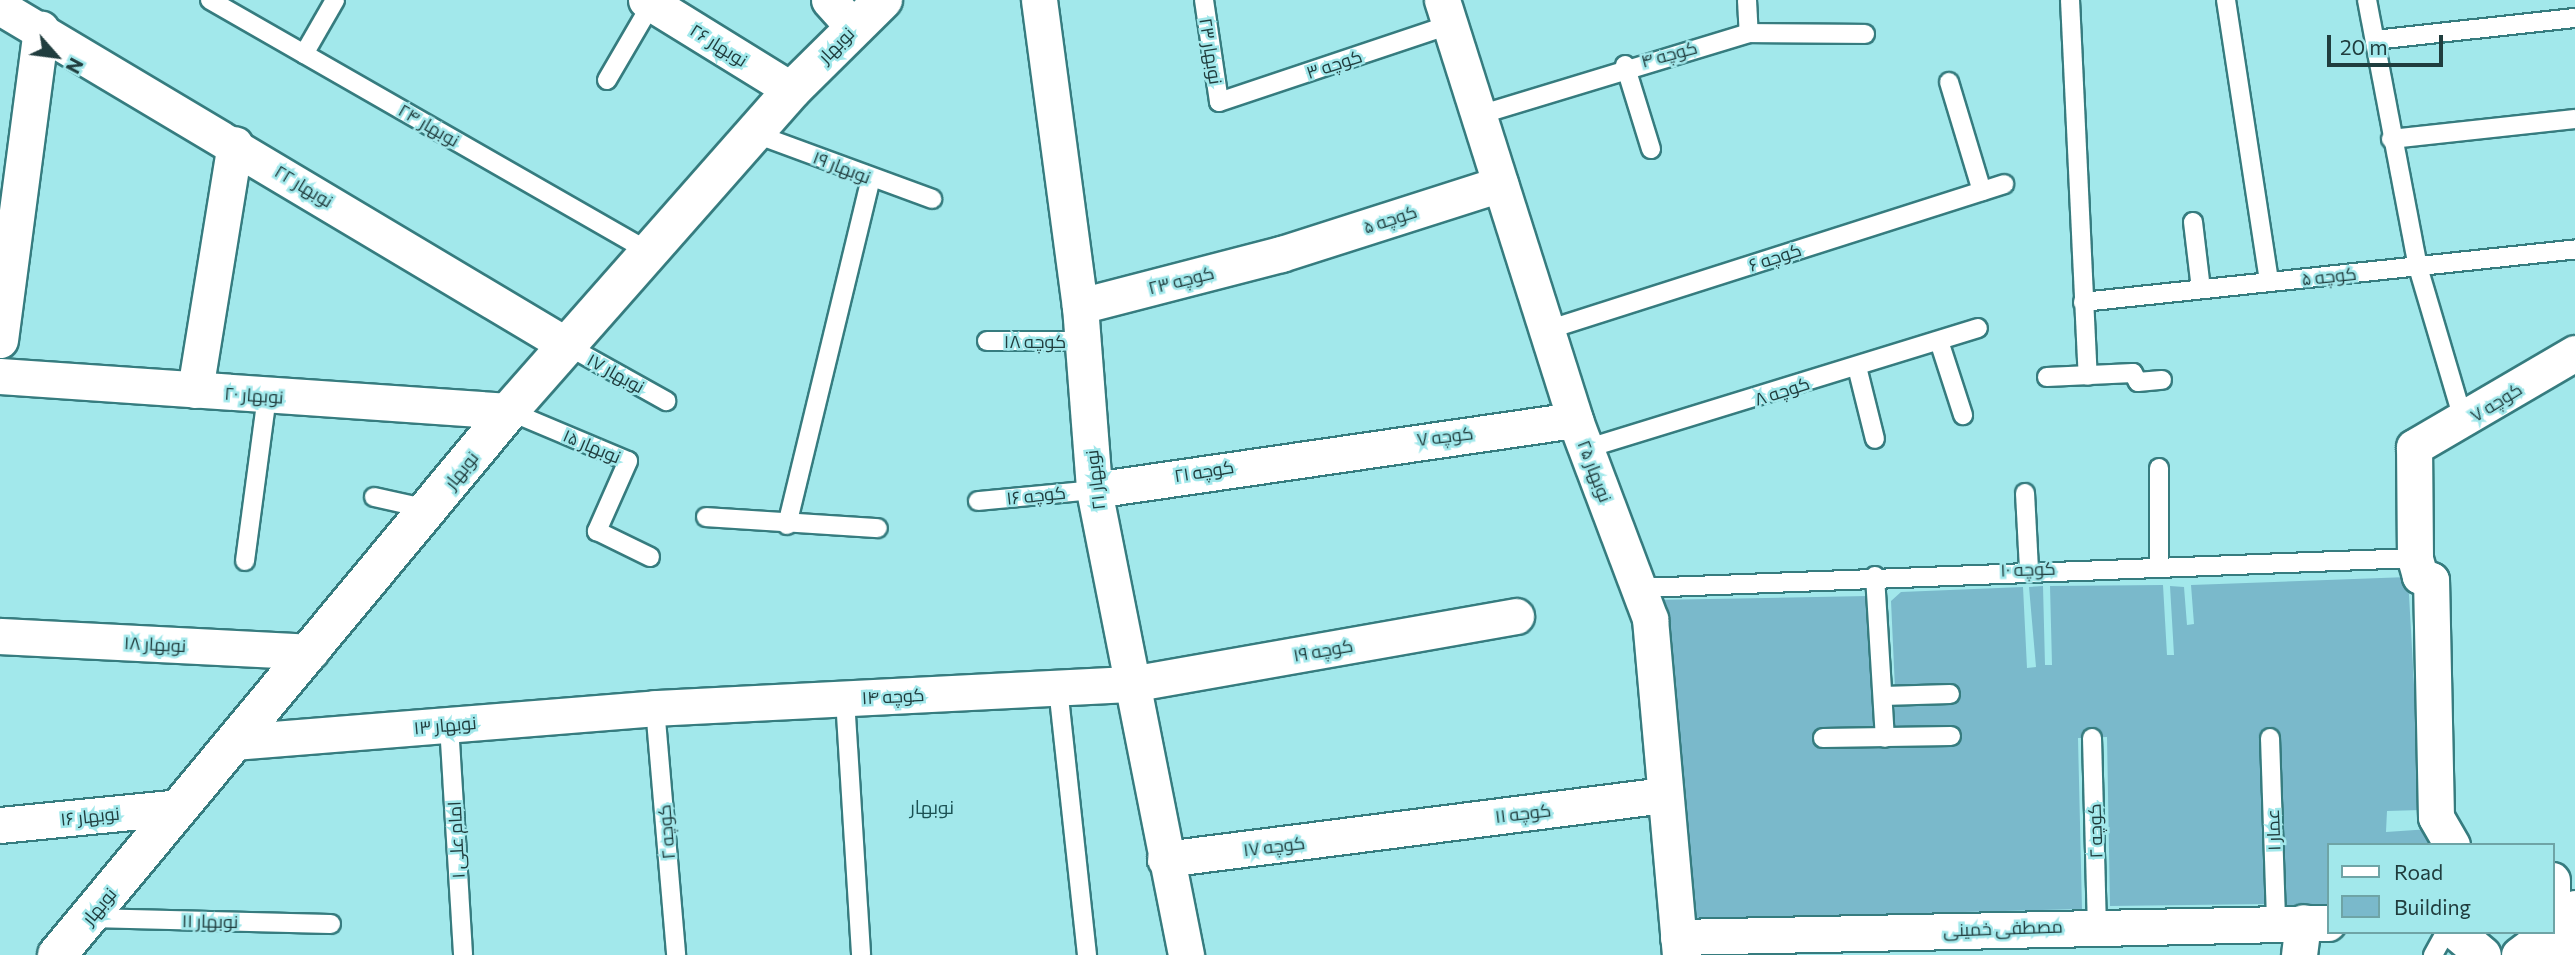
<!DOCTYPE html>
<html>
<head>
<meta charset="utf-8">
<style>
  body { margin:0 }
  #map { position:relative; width:2575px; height:955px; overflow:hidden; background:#a2e8eb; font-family:Commissioner,Cairo,sans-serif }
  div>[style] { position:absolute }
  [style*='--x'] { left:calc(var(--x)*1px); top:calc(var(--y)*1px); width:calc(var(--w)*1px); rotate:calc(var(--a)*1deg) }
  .building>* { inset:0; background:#7ab9cb }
  .roads { filter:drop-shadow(2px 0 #367c7f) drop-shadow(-2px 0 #367c7f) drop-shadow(0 2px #367c7f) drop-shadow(0 -2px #367c7f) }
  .service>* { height:18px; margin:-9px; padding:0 9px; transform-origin:9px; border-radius:9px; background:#fff }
  .minor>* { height:35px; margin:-17.5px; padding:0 17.5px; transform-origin:17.5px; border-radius:17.5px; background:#fff }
  .tertiary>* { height:38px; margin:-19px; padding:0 19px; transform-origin:19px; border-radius:19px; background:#fff }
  span { translate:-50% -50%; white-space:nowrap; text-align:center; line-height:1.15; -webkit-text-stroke:5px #a2e8eb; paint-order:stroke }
  .street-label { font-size:18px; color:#203d3e }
  .neighbourhood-label { font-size:19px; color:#1b5153 }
  .legend { position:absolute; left:2327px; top:843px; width:228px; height:91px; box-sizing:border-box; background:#a2e8eb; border:2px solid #6ea4a6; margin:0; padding:9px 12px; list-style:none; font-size:21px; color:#203d3e }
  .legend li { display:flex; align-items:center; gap:14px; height:35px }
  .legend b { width:35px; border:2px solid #6ea4a6 }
  .north { position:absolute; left:21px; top:21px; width:70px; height:70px; -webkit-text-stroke:5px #a2e8eb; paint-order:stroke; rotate:118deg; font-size:19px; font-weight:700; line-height:28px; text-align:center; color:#203d3e }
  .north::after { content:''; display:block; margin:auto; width:24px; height:32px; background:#203d3e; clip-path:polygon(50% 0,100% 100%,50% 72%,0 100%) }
  .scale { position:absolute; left:2327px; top:35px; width:116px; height:32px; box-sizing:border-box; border:4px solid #203d3e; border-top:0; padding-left:9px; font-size:21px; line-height:24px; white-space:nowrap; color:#203d3e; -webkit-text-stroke:5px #a2e8eb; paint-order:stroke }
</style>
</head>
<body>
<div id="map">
  <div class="building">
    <i style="clip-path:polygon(2408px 577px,2421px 810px,2387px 811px,2386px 832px,2430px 829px,2431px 844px,2328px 845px,2328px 906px,2285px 908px,2277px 729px,2260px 732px,2266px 904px,2110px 906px,2107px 737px,2078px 738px,2082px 909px,1694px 919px,1653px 600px,1868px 596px,1879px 732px,1853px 744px,1959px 742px,1958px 732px,1895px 733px,1894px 703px,1957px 700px,1956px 689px,1895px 689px,1891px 601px,1901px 592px,2023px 587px,2027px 668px,2036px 667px,2029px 587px,2043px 586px,2045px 665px,2052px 665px,2050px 586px,2163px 585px,2167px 655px,2174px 655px,2170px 586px,2184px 587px,2187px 625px,2194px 624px,2191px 585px)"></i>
  </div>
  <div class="roads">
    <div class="service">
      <i style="--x:210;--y:0;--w:505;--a:29.82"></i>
      <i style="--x:1204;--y:0;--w:103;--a:81.6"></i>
      <i style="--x:1219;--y:102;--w:243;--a:-18.5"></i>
      <i style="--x:1747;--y:0;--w:33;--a:87"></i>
      <i style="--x:2070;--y:0;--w:376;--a:87.3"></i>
      <i style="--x:2226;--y:0;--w:285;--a:81.3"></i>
      <i style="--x:2367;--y:0;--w:272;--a:79.2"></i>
      <i style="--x:2418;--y:267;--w:162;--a:73.5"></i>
      <i style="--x:2375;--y:40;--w:201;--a:-6.3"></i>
      <i style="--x:304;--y:54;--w:62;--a:-60.1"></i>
      <i style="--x:1625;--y:65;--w:88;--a:72.8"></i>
      <i style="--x:607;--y:80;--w:89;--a:-59.7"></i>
      <i style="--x:1949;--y:82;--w:114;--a:73.2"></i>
      <i style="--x:1479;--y:115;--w:282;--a:-16.9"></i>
      <i style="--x:1749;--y:33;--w:116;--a:0.5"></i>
      <i style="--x:753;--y:133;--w:191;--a:20.2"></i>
      <i style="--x:2391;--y:139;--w:185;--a:-6.2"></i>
      <i style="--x:2193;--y:222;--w:67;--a:83.2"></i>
      <i style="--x:2083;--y:302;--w:495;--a:-6.1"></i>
      <i style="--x:1547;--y:330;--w:480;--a:-17.7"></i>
      <i style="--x:987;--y:341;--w:96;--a:0"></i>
      <i style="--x:1939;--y:341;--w:78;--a:72"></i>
      <i style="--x:566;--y:345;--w:115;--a:29.2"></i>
      <i style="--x:1857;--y:367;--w:74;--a:76"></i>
      <i style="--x:2047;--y:377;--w:86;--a:-2.7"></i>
      <i style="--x:2133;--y:373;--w:10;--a:61"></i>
      <i style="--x:2138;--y:382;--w:24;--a:-5"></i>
      <i style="--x:509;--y:411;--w:129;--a:22.8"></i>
      <i style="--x:628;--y:461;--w:77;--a:113.9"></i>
      <i style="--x:597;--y:531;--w:59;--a:26.1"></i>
      <i style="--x:1585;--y:449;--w:411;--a:-17.1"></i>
      <i style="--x:2159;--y:468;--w:97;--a:90"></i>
      <i style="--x:2025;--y:493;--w:76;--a:87"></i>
      <i style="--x:374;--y:497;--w:55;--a:12.5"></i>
      <i style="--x:978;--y:501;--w:117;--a:-5.4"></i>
      <i style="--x:706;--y:517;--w:172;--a:3.7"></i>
      <i style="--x:787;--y:525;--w:357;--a:-76.4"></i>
      <i style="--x:245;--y:561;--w:166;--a:-82.4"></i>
      <i style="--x:1875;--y:576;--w:162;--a:86.5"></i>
      <i style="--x:1641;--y:588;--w:775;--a:-2.22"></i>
      <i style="--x:1058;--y:688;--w:269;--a:83.8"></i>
      <i style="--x:1883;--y:696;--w:67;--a:-1.7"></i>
      <i style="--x:845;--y:699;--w:256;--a:86.4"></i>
      <i style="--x:655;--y:708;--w:248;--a:85.1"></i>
      <i style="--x:449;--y:725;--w:230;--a:86.5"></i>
      <i style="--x:1823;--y:738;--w:128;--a:-0.9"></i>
      <i style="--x:2092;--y:738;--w:187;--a:88.5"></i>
      <i style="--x:2270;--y:738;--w:184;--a:88.1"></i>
      <i style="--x:89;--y:918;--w:242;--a:1.4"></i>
      <i style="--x:2433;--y:955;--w:26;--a:-61"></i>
    </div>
    <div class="minor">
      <i style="--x:646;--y:0;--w:172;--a:31.7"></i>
      <i style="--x:829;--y:0;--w:36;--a:48"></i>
      <i style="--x:1039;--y:0;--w:309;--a:82.4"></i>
      <i style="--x:1080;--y:306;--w:185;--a:85.6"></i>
      <i style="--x:1094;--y:490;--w:474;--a:78.8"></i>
      <i style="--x:1442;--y:0;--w:441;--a:72.4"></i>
      <i style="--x:1575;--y:420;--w:213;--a:69.3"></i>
      <i style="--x:1650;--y:619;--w:337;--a:84.9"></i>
      <i style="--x:0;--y:7;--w:659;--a:30.84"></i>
      <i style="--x:1080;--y:306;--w:208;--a:-14.5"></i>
      <i style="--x:1281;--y:254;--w:230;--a:-17.7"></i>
      <i style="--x:0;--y:340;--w:314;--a:-82.5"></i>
      <i style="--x:0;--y:376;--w:510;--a:3.93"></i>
      <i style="--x:195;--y:390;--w:249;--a:-80.8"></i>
      <i style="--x:1094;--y:490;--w:486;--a:-8.3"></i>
      <i style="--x:0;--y:636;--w:311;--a:2.9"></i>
      <i style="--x:235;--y:742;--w:421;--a:-4.6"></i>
      <i style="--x:655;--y:708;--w:477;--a:-2.9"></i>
      <i style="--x:1131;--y:684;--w:391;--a:-10"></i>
      <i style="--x:0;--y:825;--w:180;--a:-5.7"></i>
      <i style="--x:2452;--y:845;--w:32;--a:-120"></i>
      <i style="--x:2436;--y:817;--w:237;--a:-91.2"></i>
      <i style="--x:2431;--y:580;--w:12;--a:-160"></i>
      <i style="--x:2420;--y:576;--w:19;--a:-106"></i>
      <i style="--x:2415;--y:558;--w:111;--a:-90.5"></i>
      <i style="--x:2414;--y:447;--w:186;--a:-30.3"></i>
      <i style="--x:1165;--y:859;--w:503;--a:-7.31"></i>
      <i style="--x:2552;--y:880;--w:46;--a:90"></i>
      <i style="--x:2456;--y:932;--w:35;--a:40"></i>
      <i style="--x:1678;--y:937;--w:650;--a:-1.23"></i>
      <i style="--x:2299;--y:955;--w:33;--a:-83"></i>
      <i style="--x:2519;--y:955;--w:38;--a:-37"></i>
      <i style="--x:2565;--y:955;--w:48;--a:-78"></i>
    </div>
    <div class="tertiary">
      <i style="--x:57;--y:955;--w:707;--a:-50.28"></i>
      <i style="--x:509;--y:411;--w:428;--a:-48.6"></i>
      <i style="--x:792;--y:90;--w:128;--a:-44.7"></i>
    </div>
  </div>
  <div class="street-label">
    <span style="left:719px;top:45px;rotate:32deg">نوبهار ۲۶</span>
    <span style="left:836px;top:45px;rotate:-45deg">نوبهار</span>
    <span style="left:1211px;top:51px;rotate:81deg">نوبهار ۲۳</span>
    <span style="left:1669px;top:54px;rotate:-15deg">کوچه ۴</span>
    <span style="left:1334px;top:64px;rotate:-18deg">کوچه ۳</span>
    <span style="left:429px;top:125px;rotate:30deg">نوبهار ۲۴</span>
    <span style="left:842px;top:167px;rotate:21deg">نوبهار ۱۹</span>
    <span style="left:304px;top:186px;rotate:31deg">نوبهار ۲۲</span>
    <span style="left:1390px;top:219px;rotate:-18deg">کوچه ۵</span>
    <span style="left:1775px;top:257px;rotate:-18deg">کوچه ۶</span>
    <span style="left:2329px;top:276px;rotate:-6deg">کوچه ۵</span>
    <span style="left:1181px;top:280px;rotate:-14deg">کوچه ۲۳</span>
    <span style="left:1035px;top:341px">کوچه ۱۸</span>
    <span style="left:616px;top:373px;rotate:29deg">نوبهار ۱۷</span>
    <span style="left:1782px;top:391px;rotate:-18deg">کوچه ۸</span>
    <span style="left:254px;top:395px;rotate:4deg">نوبهار ۲۰</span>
    <span style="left:2496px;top:402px;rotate:-32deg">کوچه ۷</span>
    <span style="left:1445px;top:436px;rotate:-7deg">کوچه ۷</span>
    <span style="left:592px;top:446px;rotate:23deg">نوبهار ۱۵</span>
    <span style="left:461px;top:470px;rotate:-51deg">نوبهار</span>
    <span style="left:1204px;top:471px;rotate:-9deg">کوچه ۲۱</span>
    <span style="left:1595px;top:471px;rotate:69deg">نوبهار ۲۵</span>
    <span style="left:1095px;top:480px;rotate:-97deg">نوبهار ۲۱</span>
    <span style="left:1036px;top:495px;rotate:-6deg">کوچه ۱۶</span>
    <span style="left:2028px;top:569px;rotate:-2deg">کوچه ۱۰</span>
    <span style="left:155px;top:644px;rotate:3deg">نوبهار ۱۸</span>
    <span style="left:1323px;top:650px;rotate:-10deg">کوچه ۱۹</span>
    <span style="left:893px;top:696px;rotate:-3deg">کوچه ۱۴</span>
    <span style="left:445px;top:725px;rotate:-5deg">نوبهار ۱۳</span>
    <span style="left:1523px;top:813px;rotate:-7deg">کوچه ۱۱</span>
    <span style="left:90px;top:816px;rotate:-6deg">نوبهار ۱۶</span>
    <span style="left:2273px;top:830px;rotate:-92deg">عمار ۱</span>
    <span style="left:2095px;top:831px;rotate:-92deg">کوچه ۲</span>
    <span style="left:666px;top:832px;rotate:-95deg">کوچه ۲</span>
    <span style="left:456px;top:840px;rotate:-93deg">امام علی ۱</span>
    <span style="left:1274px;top:846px;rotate:-7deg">کوچه ۱۷</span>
    <span style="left:99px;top:906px;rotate:-50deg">نوبهار</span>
    <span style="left:210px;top:921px;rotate:1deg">نوبهار ۱۱</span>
    <span style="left:2003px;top:928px;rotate:-2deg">مصطفی خمینی</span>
  </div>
  <div class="neighbourhood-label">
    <span style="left:932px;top:807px">نوبهار</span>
  </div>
  <ul class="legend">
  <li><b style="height:9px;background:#fff"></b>Road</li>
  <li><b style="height:19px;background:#7ab9cb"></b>Building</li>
  </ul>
  <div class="north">N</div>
  <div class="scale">20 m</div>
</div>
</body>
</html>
